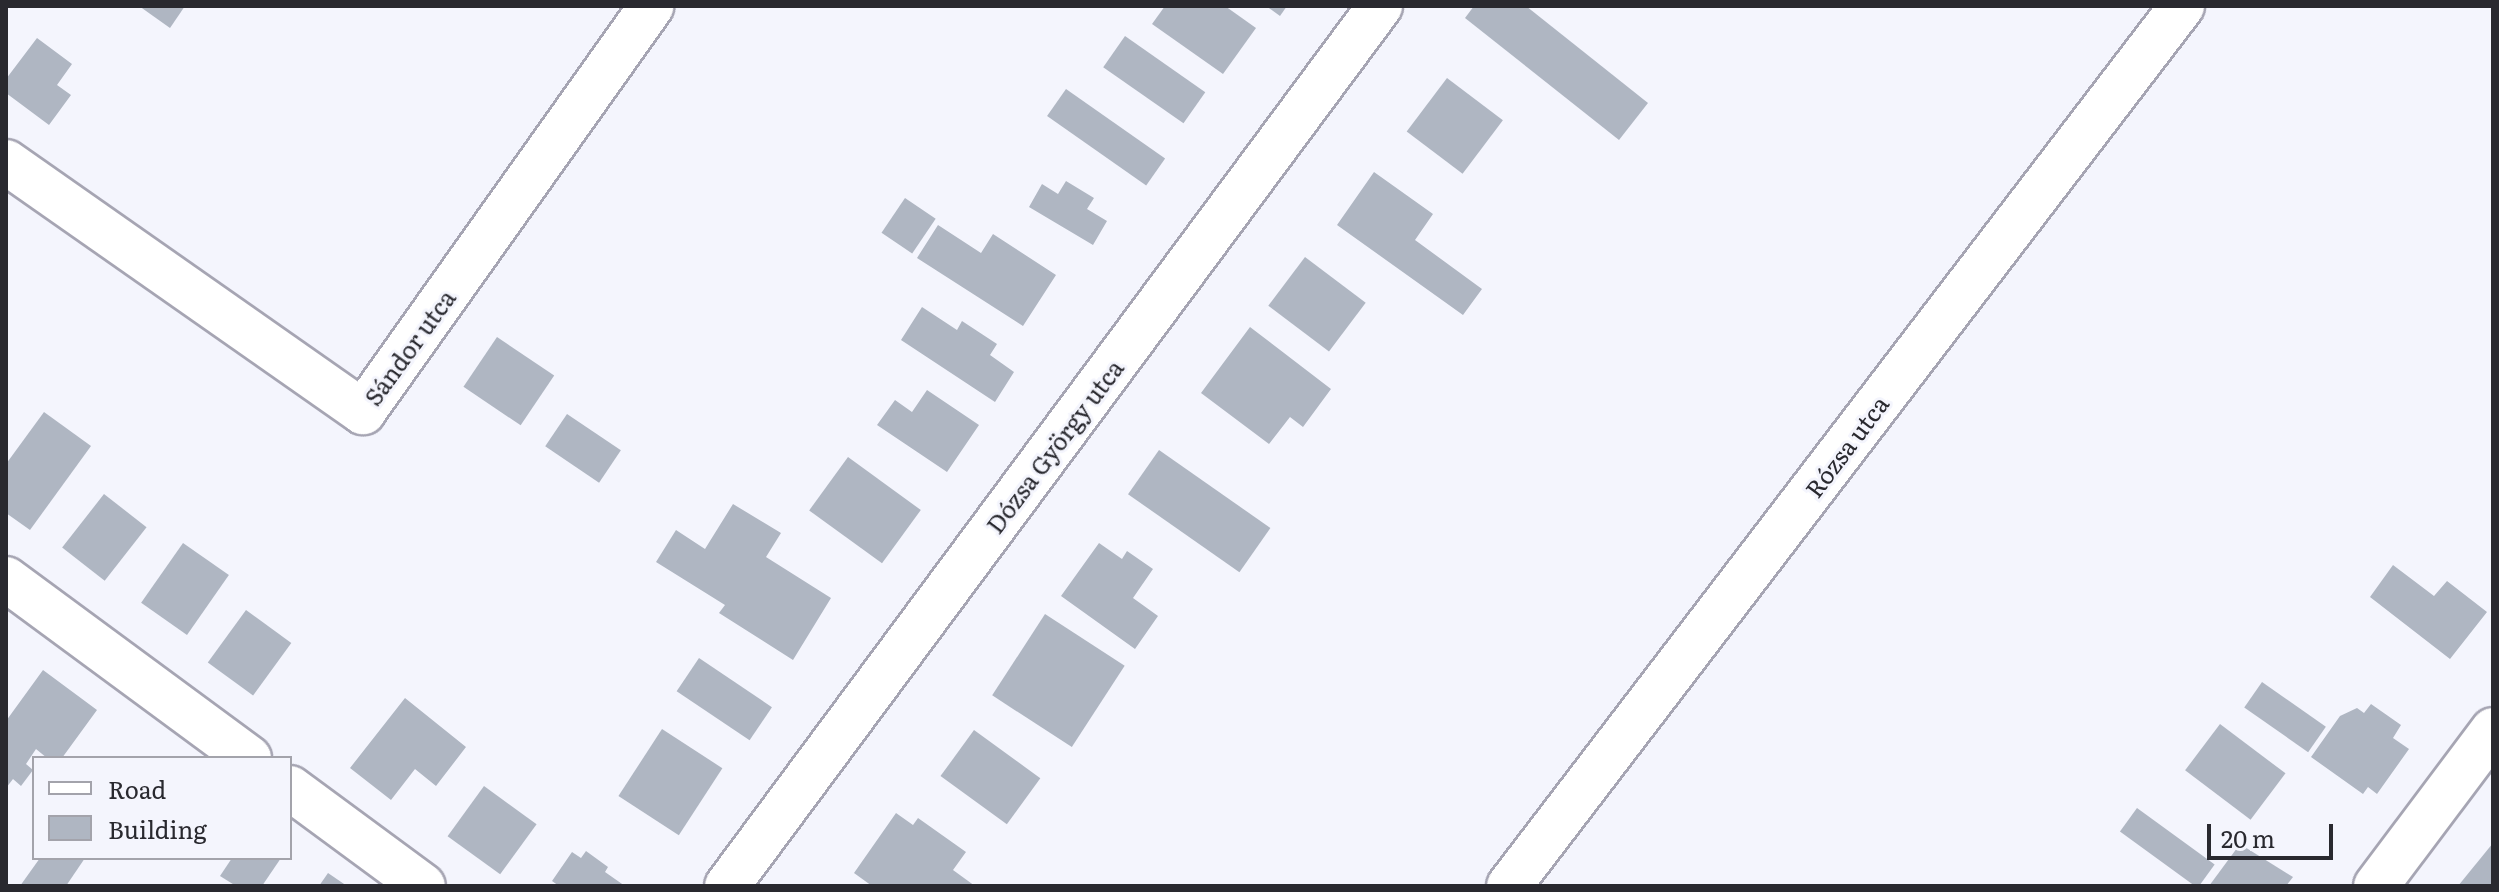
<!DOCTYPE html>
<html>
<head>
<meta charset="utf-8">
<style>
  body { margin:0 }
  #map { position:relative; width:2499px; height:892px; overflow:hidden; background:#f4f5fd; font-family:Literata,serif }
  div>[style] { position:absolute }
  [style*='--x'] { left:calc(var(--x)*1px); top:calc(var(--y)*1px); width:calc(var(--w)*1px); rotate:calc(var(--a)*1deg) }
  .building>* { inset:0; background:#afb6c2; transform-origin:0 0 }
  .roads { filter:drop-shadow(2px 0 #a6a5b3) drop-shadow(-2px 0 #a6a5b3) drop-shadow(0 2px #a6a5b3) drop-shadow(0 -2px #a6a5b3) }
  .minor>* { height:44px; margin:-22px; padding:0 22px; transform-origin:22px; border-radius:22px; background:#fff }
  span { translate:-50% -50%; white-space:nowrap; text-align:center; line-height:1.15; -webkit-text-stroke:6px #f4f5fd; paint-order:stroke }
  .street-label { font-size:24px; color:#29292f }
  .frame { position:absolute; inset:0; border:8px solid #29292f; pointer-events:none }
  .legend { position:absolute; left:32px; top:756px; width:260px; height:104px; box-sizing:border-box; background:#f4f5fd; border:2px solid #a3a3ab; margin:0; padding:10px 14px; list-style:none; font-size:24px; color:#29292f }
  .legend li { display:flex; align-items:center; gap:16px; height:40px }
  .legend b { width:40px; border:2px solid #a3a3ab }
  .scale { position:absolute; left:2207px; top:824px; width:126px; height:36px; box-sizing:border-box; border:4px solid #29292f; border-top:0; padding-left:10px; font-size:24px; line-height:28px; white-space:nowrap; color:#29292f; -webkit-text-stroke:6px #f4f5fd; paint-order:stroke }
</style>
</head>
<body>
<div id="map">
  <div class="building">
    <i style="clip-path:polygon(139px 6px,185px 6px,170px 28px)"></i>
    <i style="clip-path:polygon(1165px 6px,1225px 6px,1256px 28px,1223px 74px,1152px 24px)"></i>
    <i style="clip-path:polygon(1266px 6px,1287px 6px,1280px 16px)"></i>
    <i style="clip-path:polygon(1474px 6px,1526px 6px,1648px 103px,1619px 140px,1465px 18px)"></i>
    <i style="left:1125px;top:36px;width:98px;height:38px;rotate:35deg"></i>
    <i style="clip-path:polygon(37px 38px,72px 64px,57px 85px,71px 95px,49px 125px,6px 93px,6px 79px)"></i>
    <i style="left:1447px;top:78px;width:70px;height:67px;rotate:37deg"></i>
    <i style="left:1066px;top:89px;width:121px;height:33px;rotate:35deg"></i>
    <i style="clip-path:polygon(1374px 172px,1433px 214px,1415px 240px,1482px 289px,1463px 315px,1337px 225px)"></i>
    <i style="clip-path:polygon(1066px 181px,1094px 198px,1087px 209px,1107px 221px,1093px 245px,1029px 207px,1042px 184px,1058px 194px)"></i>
    <i style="left:905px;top:198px;width:37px;height:42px;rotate:34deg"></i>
    <i style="clip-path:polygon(938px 225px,981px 253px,993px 234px,1056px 275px,1023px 326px,917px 258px)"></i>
    <i style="left:1305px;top:257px;width:76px;height:61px;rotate:37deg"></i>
    <i style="clip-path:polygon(922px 307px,957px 330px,962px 321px,997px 344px,990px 355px,1014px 372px,995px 402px,901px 340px)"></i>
    <i style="clip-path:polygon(1250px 327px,1331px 389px,1303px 427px,1290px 417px,1269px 444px,1201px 393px)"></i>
    <i style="left:497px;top:337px;width:69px;height:60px;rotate:34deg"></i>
    <i style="clip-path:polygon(927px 390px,979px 425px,947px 472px,877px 425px,895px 400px,912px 412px)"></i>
    <i style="clip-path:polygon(44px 412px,91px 446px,30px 530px,6px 513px,6px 464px)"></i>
    <i style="left:567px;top:414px;width:65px;height:39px;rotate:34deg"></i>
    <i style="left:1159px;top:450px;width:136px;height:54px;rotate:35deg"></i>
    <i style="left:848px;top:457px;width:90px;height:66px;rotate:36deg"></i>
    <i style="left:104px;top:494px;width:54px;height:68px;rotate:38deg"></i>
    <i style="clip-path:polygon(733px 504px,781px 533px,766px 557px,831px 598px,793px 660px,719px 613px,725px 605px,656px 562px,676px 530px,705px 549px)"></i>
    <i style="left:183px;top:543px;width:56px;height:73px;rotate:35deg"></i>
    <i style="clip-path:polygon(1099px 543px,1122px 559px,1127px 551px,1153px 569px,1133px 598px,1158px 616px,1135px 649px,1061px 596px)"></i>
    <i style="clip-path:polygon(2393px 565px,2434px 596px,2447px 581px,2487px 612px,2450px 659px,2370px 597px)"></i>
    <i style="left:246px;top:610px;width:56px;height:65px;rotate:36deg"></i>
    <i style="left:1045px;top:614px;width:95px;height:97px;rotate:33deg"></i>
    <i style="left:699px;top:658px;width:88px;height:40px;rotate:34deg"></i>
    <i style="clip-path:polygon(43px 670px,97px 710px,62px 758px,47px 758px,36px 749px,26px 764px,33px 770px,21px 786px,13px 779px,6px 788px,6px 721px)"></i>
    <i style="left:2262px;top:682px;width:78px;height:31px;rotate:35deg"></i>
    <i style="clip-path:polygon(405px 698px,466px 747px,436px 786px,415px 769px,391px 800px,350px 768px)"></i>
    <i style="clip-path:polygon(2371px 704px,2401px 725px,2393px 738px,2409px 749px,2377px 794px,2368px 787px,2363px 794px,2311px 757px,2340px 716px,2357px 708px,2364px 713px)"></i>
    <i style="left:2220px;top:724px;width:82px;height:58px;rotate:37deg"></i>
    <i style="left:662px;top:729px;width:72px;height:80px;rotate:33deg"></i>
    <i style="left:974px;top:730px;width:82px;height:57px;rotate:36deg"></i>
    <i style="left:484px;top:786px;width:65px;height:62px;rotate:36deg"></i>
    <i style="left:2137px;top:808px;width:96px;height:29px;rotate:36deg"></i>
    <i style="clip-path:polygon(896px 813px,913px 825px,918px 818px,966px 852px,953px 870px,975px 886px,872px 886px,854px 873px)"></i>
    <i style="clip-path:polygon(2493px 843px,2493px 886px,2458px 886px)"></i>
    <i style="clip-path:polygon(2240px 844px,2293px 877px,2286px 886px,2209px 886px)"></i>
    <i style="clip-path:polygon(586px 851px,608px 867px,605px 872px,625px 886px,559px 886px,552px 881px,572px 852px,581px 858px)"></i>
    <i style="clip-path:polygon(40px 858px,85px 858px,66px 886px,20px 886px)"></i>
    <i style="clip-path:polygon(232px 858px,281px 858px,262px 886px,236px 886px,220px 876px)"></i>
    <i style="clip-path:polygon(328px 873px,347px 886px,319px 886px)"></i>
  </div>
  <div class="roads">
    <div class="minor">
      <i style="--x:6;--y:162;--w:436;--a:35"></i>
      <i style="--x:363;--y:412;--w:498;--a:-54.6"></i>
      <i style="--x:6;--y:579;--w:302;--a:36.4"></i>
      <i style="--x:290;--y:788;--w:165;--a:36.4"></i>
      <i style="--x:727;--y:886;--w:1096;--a:-53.42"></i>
      <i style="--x:1509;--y:886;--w:1108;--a:-52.59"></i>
      <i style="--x:2376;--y:886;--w:195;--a:-53.1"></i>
    </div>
  </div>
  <div class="street-label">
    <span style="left:409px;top:347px;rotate:-54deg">Sándor utca</span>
    <span style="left:1054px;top:446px;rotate:-53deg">Dózsa György utca</span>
    <span style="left:1846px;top:446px;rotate:-53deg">Rózsa utca</span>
  </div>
  <div class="frame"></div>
  <ul class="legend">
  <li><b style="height:10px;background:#fff"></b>Road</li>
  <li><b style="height:22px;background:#afb6c2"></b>Building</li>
  </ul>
  <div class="scale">20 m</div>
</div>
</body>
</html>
